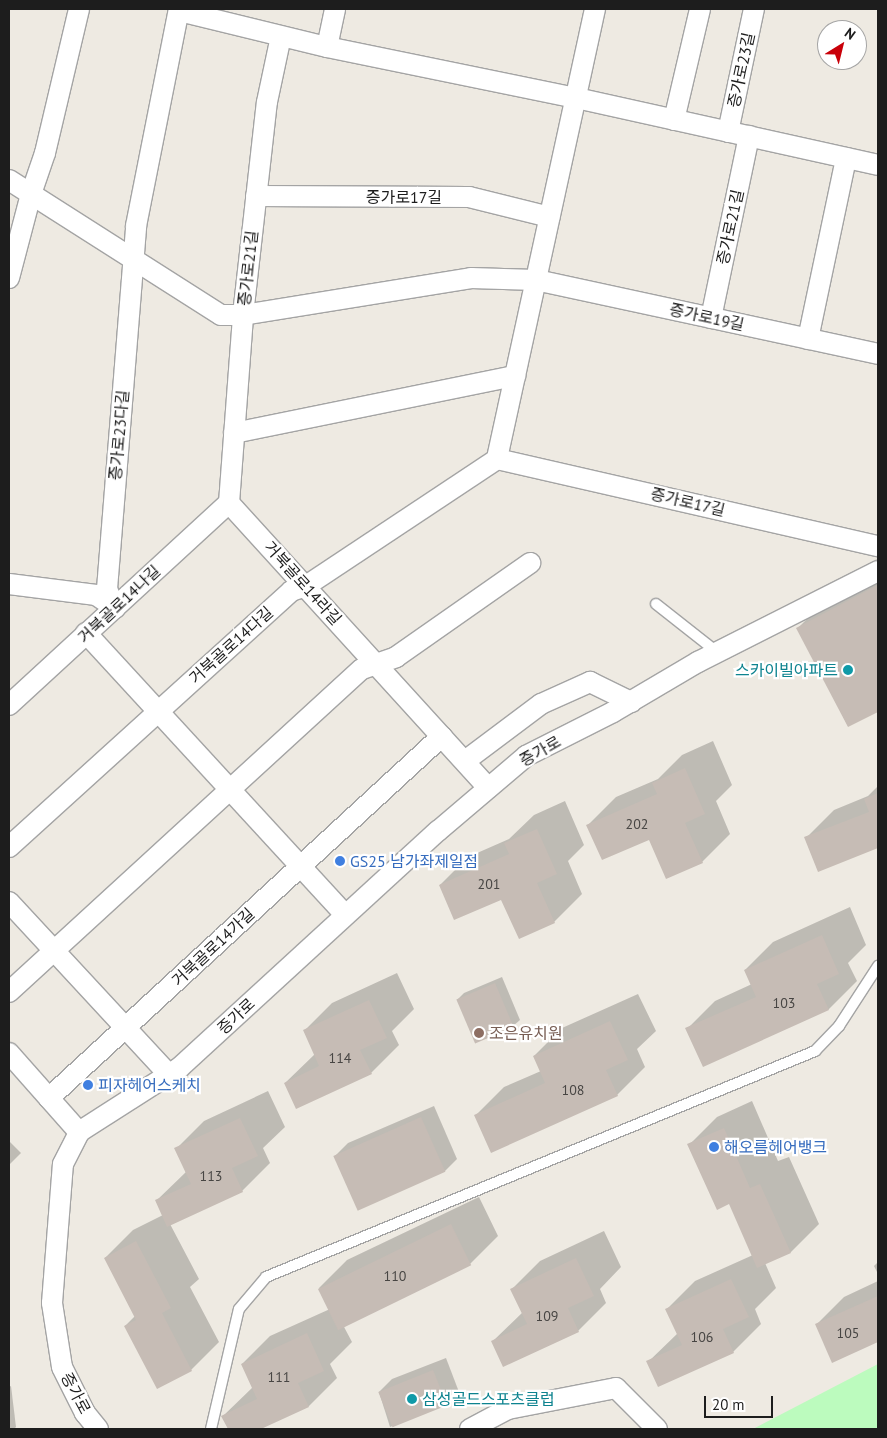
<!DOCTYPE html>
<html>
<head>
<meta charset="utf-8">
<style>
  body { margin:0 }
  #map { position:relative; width:887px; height:1438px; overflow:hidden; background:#eeeae2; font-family:"PT Sans","Noto Sans KR",sans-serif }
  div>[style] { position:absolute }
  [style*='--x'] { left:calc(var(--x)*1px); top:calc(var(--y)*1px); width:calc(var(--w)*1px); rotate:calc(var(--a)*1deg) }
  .park>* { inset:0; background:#bcfbbe }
  .shadow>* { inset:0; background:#0003 }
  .building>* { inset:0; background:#c6bcb5; transform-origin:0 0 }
  .roads { filter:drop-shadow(1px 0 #a4a4a4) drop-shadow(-1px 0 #a4a4a4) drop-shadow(0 1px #a4a4a4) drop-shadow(0 -1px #a4a4a4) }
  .service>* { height:10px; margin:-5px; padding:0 5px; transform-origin:5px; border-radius:5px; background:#fff }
  .minor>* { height:20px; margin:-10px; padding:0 10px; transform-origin:10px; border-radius:10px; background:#fff }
  .dots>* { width:14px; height:14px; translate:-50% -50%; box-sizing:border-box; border:2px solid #fff; border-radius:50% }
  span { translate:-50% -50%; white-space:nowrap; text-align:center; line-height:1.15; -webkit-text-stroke:4.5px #fff; paint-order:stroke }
  .number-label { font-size:14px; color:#474543 }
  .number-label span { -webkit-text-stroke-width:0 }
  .street-label { font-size:16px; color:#1d1d1d }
  .culture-label { font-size:16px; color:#0d838f }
  .right { translate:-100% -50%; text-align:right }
  .left { translate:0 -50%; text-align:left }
  .shop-label { font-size:16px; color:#366cbe }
  .education-label { font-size:16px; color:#785e54 }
  .frame { position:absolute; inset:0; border:10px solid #1d1d1d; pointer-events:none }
  .north { position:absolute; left:817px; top:20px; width:50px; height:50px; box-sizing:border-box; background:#fff; border:1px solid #a5a5a5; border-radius:50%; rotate:36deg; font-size:14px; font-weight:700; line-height:20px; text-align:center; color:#1d1d1d }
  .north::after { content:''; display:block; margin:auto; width:18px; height:22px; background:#c90009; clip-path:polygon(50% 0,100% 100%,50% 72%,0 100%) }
  .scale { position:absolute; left:704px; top:1396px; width:69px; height:22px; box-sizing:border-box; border:2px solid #1d1d1d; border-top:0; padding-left:6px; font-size:15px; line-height:18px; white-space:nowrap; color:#1d1d1d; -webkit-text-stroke:4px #fff; paint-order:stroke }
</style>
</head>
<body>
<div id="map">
  <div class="park">
    <i style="clip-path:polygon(878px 1364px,878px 1429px,753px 1429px)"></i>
  </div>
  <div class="shadow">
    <i style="clip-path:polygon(878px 574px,878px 710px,848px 726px,798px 628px,824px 602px)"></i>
    <i style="clip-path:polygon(713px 741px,732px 785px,716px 801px,730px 834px,702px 862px,650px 838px,588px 825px,616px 797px,658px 779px,682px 755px)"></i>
    <i style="clip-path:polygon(878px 786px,878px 847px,819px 870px,806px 838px,834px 810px,868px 796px)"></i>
    <i style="clip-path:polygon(565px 801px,584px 845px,568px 861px,582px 894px,554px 922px,502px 898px,440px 885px,468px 857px,509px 839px,534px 815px)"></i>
    <i style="clip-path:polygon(850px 907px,866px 945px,848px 963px,857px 981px,829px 1009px,704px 1065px,687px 1029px,715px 1001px,752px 984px,745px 970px,773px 942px)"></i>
    <i style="clip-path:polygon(397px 973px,414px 1009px,392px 1031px,399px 1045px,371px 1073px,285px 1083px,315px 1054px,304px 1031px,332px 1003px)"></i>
    <i style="clip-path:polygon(502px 977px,520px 1020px,513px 1026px,457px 1000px,464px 993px)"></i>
    <i style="clip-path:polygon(638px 994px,656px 1031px,637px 1049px,645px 1067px,617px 1095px,476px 1115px,504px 1087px,541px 1071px,534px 1056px,562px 1028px)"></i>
    <i style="clip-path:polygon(268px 1091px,285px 1127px,263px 1148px,270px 1163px,242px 1191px,170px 1224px,199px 1279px,190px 1287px,219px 1342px,191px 1370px,125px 1326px,135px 1316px,105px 1258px,133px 1230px,163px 1215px,156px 1201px,186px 1172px,176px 1149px,204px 1121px)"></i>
    <i style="clip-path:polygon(752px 1101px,778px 1161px,789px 1157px,819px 1224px,791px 1252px,765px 1263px,776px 1288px,755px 1309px,761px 1324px,733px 1352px,648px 1362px,678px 1333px,667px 1309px,695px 1281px,753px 1255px,730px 1203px,689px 1145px,717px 1117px)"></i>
    <i style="clip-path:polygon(434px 1106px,457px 1159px,445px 1171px,335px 1156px,348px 1143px)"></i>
    <i style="clip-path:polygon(9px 1141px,21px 1153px,9px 1165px)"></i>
    <i style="clip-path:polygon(479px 1197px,498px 1236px,470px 1264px,343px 1325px,352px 1342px,330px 1364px,337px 1378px,309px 1406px,258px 1429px,229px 1429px,223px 1416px,253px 1387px,242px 1364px,270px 1336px,330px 1309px,319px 1288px,347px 1260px)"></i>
    <i style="clip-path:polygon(604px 1231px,621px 1267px,600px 1289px,606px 1303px,578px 1331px,493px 1341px,523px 1312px,512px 1289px,540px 1261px)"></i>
    <i style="clip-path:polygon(878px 1262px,878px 1274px,874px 1266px)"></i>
    <i style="clip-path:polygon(878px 1281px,878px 1340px,833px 1361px,816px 1325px,844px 1297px)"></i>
    <i style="clip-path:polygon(446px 1358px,459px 1392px,447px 1404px,390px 1427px,379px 1392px,392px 1379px)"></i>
    <i style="clip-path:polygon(11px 1386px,16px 1427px,14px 1429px,9px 1429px,9px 1387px)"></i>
  </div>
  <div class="building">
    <i style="clip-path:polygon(878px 585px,878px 712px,848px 727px,796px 628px)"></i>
    <i style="clip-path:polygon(685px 768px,705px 814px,685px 823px,703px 863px,666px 879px,649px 840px,602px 860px,586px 825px,657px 794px,652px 783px)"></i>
    <i style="clip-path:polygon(878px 793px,878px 848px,818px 872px,804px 837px,869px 812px,864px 799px)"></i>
    <i style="clip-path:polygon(537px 829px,557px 874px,537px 883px,555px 923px,519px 939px,501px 900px,454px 920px,439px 885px,509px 854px,504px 843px)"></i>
    <i style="clip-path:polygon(822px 935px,839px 974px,817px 984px,829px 1010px,703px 1067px,685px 1028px,756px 997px,744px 970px)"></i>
    <i style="left:495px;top:983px;width:48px;height:42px;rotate:67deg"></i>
    <i style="clip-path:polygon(369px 1000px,387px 1038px,360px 1050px,372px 1074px,296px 1109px,284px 1083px,319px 1066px,303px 1030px)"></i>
    <i style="clip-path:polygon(610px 1021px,628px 1060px,606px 1070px,618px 1096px,491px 1153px,474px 1115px,545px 1083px,533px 1056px)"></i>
    <i style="left:421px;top:1117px;width:60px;height:96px;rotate:66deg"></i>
    <i style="clip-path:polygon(240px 1118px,258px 1156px,232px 1168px,243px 1192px,167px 1227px,155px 1200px,191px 1184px,174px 1148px)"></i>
    <i style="clip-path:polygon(724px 1128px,750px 1188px,760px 1184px,791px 1253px,757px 1268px,729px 1204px,717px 1210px,687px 1144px)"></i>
    <i style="left:451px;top:1224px;width:46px;height:148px;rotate:64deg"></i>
    <i style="clip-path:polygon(136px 1241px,171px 1308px,162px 1313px,192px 1371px,157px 1389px,124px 1326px,136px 1320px,104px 1258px)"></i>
    <i style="clip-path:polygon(576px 1258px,594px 1296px,568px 1308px,579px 1332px,503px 1367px,491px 1341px,527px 1324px,510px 1289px)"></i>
    <i style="clip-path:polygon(731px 1279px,749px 1317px,723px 1329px,734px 1353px,658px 1387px,646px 1361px,682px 1345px,665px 1309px)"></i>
    <i style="clip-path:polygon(878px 1296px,878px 1342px,832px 1363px,815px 1324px)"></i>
    <i style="clip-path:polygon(307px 1333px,324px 1371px,298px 1383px,309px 1407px,261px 1429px,228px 1429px,221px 1416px,257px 1399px,241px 1364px)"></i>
    <i style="left:433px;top:1370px;width:38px;height:59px;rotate:68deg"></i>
  </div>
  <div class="roads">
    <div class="service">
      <i style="--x:656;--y:604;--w:78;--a:38.2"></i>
      <i style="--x:211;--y:1429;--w:123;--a:-76.9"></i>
      <i style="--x:239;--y:1309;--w:42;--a:-49.8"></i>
      <i style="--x:266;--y:1277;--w:594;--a:-22.37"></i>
      <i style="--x:815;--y:1051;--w:35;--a:-46"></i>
      <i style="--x:839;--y:1026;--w:72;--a:-57"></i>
    </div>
    <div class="minor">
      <i style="--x:595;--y:9;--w:461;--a:102.3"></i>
      <i style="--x:497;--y:459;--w:391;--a:12.9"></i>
      <i style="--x:179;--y:11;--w:152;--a:13.7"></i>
      <i style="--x:327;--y:47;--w:254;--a:11.6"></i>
      <i style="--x:576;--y:98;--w:309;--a:12.5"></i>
      <i style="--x:327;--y:47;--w:39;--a:-78"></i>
      <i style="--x:674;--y:120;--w:114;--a:-76.8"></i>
      <i style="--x:728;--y:132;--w:126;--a:-78.1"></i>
      <i style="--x:9;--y:180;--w:251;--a:32.5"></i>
      <i style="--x:221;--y:315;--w:22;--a:0"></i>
      <i style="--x:243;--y:315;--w:231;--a:-9.2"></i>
      <i style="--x:471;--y:278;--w:65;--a:1.8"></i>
      <i style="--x:536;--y:280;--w:350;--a:12.2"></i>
      <i style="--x:256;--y:196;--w:213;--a:0.3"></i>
      <i style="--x:469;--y:197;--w:83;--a:13.9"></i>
      <i style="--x:9;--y:278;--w:87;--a:-75.3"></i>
      <i style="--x:31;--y:194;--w:43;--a:-71.1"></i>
      <i style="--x:45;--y:153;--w:148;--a:-76.7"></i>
      <i style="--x:711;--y:318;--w:186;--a:-78.2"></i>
      <i style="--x:808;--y:339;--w:185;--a:-78.1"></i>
      <i style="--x:234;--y:433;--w:287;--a:-11.5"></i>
      <i style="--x:229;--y:503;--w:189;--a:-85.7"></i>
      <i style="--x:243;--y:315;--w:214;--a:-83.6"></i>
      <i style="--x:267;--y:102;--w:67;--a:-78"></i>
      <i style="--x:229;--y:503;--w:385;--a:47.7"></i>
      <i style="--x:9;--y:584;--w:88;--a:7.2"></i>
      <i style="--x:96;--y:595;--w:23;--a:34"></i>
      <i style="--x:115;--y:608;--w:21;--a:-113"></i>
      <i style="--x:107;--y:589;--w:364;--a:-85.4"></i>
      <i style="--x:136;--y:226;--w:221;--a:-78.8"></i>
      <i style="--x:86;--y:633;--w:383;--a:47.4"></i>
      <i style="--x:9;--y:705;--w:299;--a:-42.6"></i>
      <i style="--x:465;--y:761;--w:95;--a:-36.9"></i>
      <i style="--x:541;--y:704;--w:54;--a:-24.2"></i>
      <i style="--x:590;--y:682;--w:46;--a:26"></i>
      <i style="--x:9;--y:847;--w:381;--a:-42.2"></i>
      <i style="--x:291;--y:591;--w:16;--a:-18"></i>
      <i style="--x:306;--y:586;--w:229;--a:-33.6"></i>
      <i style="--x:9;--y:902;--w:236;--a:47.2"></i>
      <i style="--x:9;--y:992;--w:478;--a:-42.5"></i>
      <i style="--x:362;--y:669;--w:36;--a:-19"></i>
      <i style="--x:396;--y:657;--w:164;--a:-35"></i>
      <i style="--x:9;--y:1053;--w:106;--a:48.5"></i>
      <i style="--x:49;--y:1098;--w:534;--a:-42.65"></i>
      <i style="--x:98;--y:1429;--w:21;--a:-129"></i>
      <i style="--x:85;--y:1413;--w:51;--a:-116.6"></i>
      <i style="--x:62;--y:1367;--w:65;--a:-98.9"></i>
      <i style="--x:52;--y:1303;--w:139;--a:-85.5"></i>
      <i style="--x:63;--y:1164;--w:36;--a:-63"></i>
      <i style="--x:79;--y:1132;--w:119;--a:-32.6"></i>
      <i style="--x:179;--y:1068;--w:351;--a:-42.5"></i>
      <i style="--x:438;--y:831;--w:116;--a:-40.4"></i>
      <i style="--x:526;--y:756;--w:97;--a:-26.8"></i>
      <i style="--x:613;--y:712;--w:99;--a:-30.5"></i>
      <i style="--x:698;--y:662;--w:202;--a:-26.8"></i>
      <i style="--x:470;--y:1429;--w:43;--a:-27.8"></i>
      <i style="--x:508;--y:1409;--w:110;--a:-11"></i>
      <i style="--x:616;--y:1388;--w:58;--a:45"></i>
    </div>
  </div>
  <div class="dots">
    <i style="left:848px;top:670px;background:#0f9aa8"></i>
    <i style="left:340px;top:861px;background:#3f7fe0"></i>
    <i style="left:479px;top:1033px;background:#8d6e63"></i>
    <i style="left:88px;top:1085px;background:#3f7fe0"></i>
    <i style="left:714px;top:1147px;background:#3f7fe0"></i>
    <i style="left:412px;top:1399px;background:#0f9aa8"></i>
  </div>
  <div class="number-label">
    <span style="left:637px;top:824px">202</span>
    <span style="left:489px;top:884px">201</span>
    <span style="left:784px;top:1003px">103</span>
    <span style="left:340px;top:1058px">114</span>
    <span style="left:573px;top:1090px">108</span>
    <span style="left:211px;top:1176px">113</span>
    <span style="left:395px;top:1276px">110</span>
    <span style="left:547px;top:1316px">109</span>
    <span style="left:848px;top:1333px">105</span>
    <span style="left:702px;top:1337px">106</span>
    <span style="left:279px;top:1377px">111</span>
  </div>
  <div class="street-label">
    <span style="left:741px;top:70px;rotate:-78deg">증가로23길</span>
    <span style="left:404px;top:197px">증가로17길</span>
    <span style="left:730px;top:227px;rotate:-78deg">증가로21길</span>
    <span style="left:248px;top:268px;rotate:-84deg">증가로21길</span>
    <span style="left:707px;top:317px;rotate:12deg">증가로19길</span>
    <span style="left:119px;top:435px;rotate:-85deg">증가로23다길</span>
    <span style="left:688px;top:502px;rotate:13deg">증가로17길</span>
    <span style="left:303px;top:583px;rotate:48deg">거북골로14라길</span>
    <span style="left:119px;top:604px;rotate:-43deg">거북골로14나길</span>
    <span style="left:231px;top:645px;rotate:-42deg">거북골로14다길</span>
    <span style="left:540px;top:751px;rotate:-30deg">증가로</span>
    <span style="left:213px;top:947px;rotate:-43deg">거북골로14가길</span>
    <span style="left:236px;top:1016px;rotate:-43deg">증가로</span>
    <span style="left:76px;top:1393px;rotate:62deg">증가로</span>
  </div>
  <div class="culture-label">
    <span class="right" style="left:838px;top:670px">스카이빌아파트</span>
    <span class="left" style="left:422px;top:1399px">삼성골드스포츠클럽</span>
  </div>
  <div class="shop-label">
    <span class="left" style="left:350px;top:861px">GS25 남가좌제일점</span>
    <span class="left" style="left:98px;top:1085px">피자헤어스케치</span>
    <span class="left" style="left:724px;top:1147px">해오름헤어뱅크</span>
  </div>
  <div class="education-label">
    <span class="left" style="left:489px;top:1033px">조은유치원</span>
  </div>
  <div class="frame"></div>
  <div class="north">N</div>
  <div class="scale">20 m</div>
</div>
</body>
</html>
